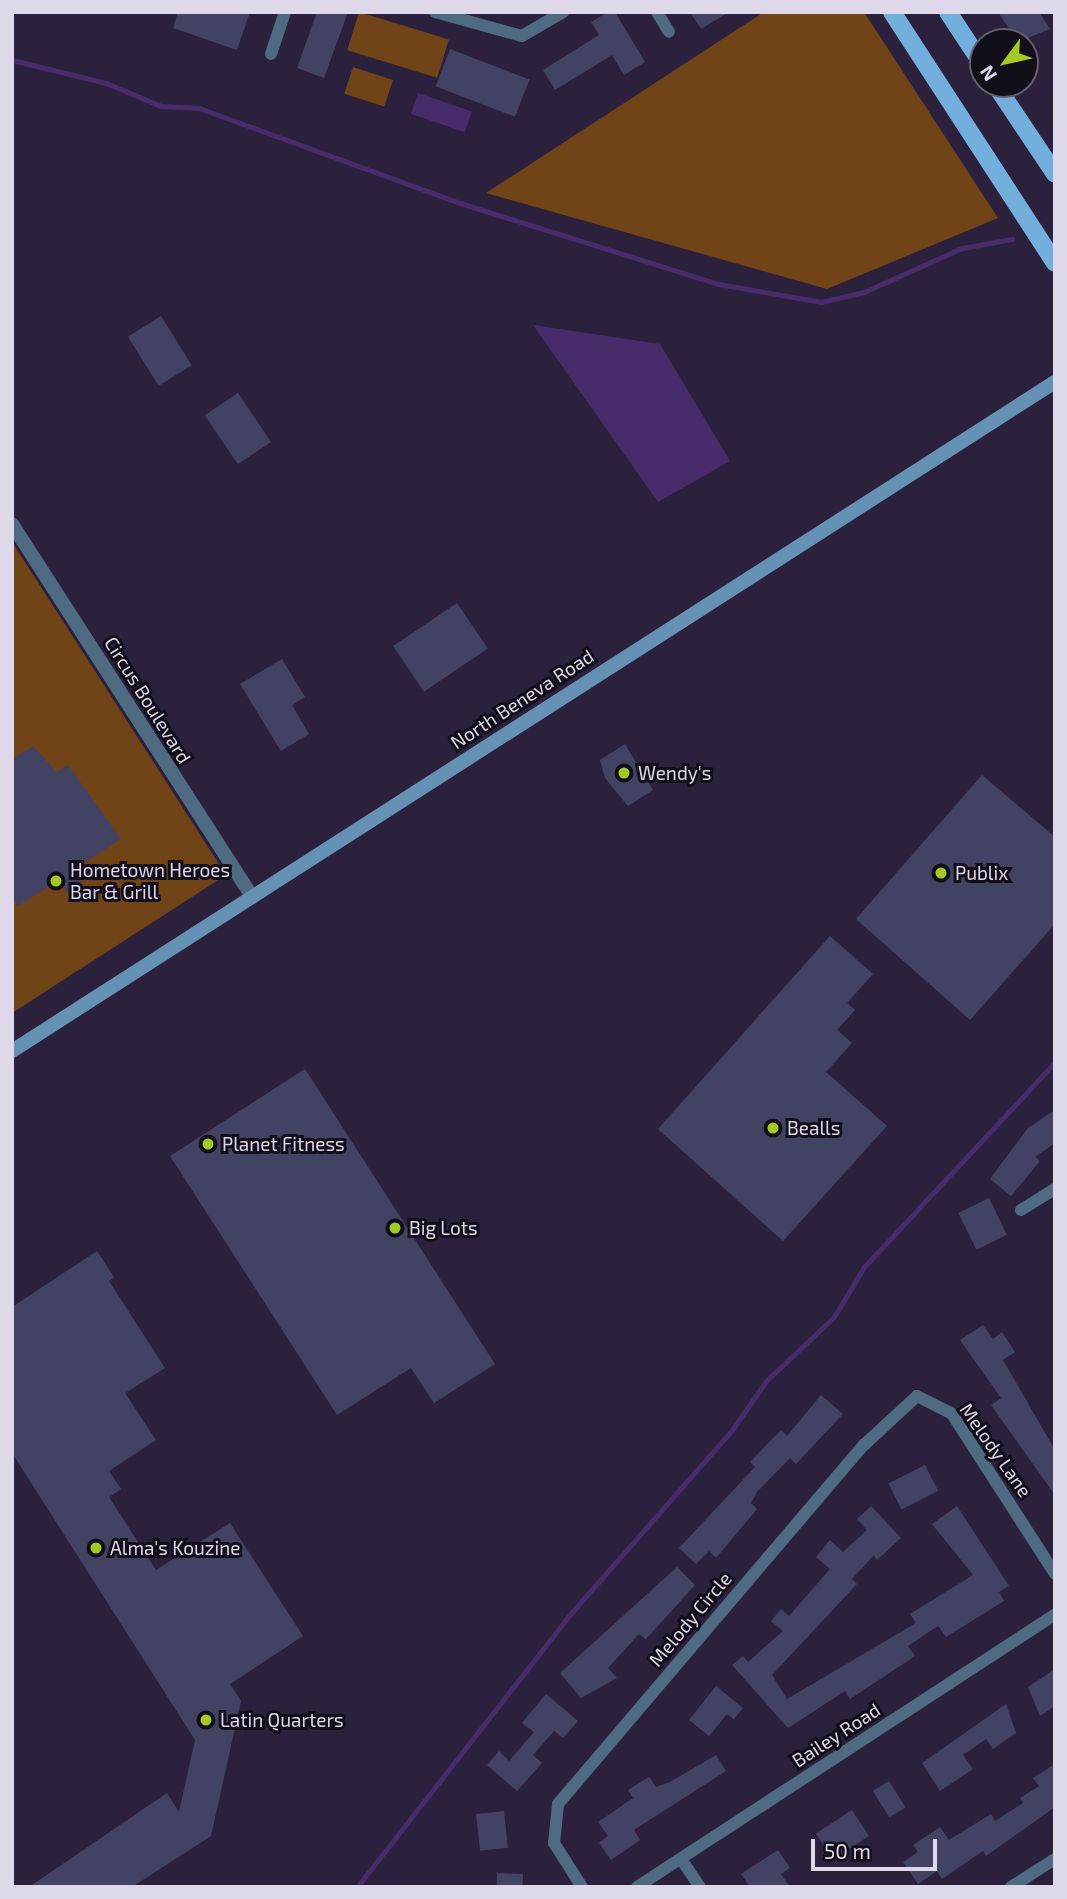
<!DOCTYPE html>
<html>
<head>
<meta charset="utf-8">
<style>
  body { margin:0 }
  #map { position:relative; width:1067px; height:1899px; overflow:hidden; background:#2c213c; font-family:"Exo 2",sans-serif }
  div>[style] { position:absolute }
  [style*='--x'] { left:calc(var(--x)*1px); top:calc(var(--y)*1px); width:calc(var(--w)*1px); rotate:calc(var(--a)*1deg) }
  .green>* { inset:0; background:#714418; transform-origin:0 0 }
  .water>* { inset:0; background:#482b6a; transform-origin:0 0 }
  .stream>* { height:5px; margin:-2.5px; padding:0 2.5px; transform-origin:2.5px; border-radius:2.5px; background:#482b6a }
  .building>* { inset:0; background:#424362; transform-origin:0 0 }
  .minor>* { height:12px; margin:-6px; padding:0 6px; transform-origin:6px; border-radius:6px; background:#4f6b81 }
  .tertiary>* { height:14px; margin:-7px; padding:0 7px; transform-origin:7px; border-radius:7px; background:#4f6b81 }
  .secondary>* { height:14px; margin:-7px; padding:0 7px; transform-origin:7px; border-radius:7px; background:#6491b4 }
  .primary>* { height:18px; margin:-9px; padding:0 9px; transform-origin:9px; border-radius:9px; background:#73afdc }
  .dots>* { width:19px; height:19px; translate:-50% -50%; box-sizing:border-box; border:4px solid #120e1a; border-radius:50% }
  span { translate:-50% -50%; white-space:nowrap; text-align:center; line-height:1.15; -webkit-text-stroke:6px #120e1a; paint-order:stroke }
  .street-label { font-size:19px; color:#ded8ea }
  .poi-label { font-size:19px; color:#ded8ea }
  .left { translate:0 -50%; text-align:left }
  .frame { position:absolute; inset:0; border:14px solid #ded8ea; pointer-events:none }
  .north { position:absolute; left:969px; top:28px; width:70px; height:70px; box-sizing:border-box; background:#120e1a; border:2px solid #645f6d; border-radius:50%; rotate:237deg; font-size:19px; font-weight:700; line-height:28px; text-align:center; color:#ded8ea }
  .north::after { content:''; display:block; margin:auto; width:24px; height:32px; background:#a4c824; clip-path:polygon(50% 0,100% 100%,50% 72%,0 100%) }
  .scale { position:absolute; left:811px; top:1839px; width:126px; height:32px; box-sizing:border-box; border:4px solid #ded8ea; border-top:0; padding-left:9px; font-size:21px; line-height:24px; white-space:nowrap; color:#ded8ea; -webkit-text-stroke:5px #120e1a; paint-order:stroke }
</style>
</head>
<body>
<div id="map">
  <div class="green">
    <i style="left:359px;top:12px;width:94px;height:40px;rotate:17deg"></i>
    <i style="clip-path:polygon(764px 12px,864px 12px,998px 218px,827px 289px,486px 193px)"></i>
    <i style="left:353px;top:67px;width:42px;height:28px;rotate:18deg"></i>
    <i style="clip-path:polygon(12px 542px,226px 875px,12px 1013px)"></i>
  </div>
  <div class="water">
    <i style="left:418px;top:93px;width:57px;height:22px;rotate:19deg"></i>
    <i style="clip-path:polygon(533px 325px,660px 344px,730px 461px,658px 502px)"></i>
  </div>
  <div class="stream">
    <i style="--x:12;--y:60;--w:97;--a:13.7"></i>
    <i style="--x:106;--y:83;--w:60;--a:22.7"></i>
    <i style="--x:161;--y:106;--w:38;--a:3"></i>
    <i style="--x:199;--y:108;--w:278;--a:20"></i>
    <i style="--x:460;--y:203;--w:271;--a:17.4"></i>
    <i style="--x:719;--y:284;--w:104;--a:10"></i>
    <i style="--x:821;--y:302;--w:44;--a:-13.1"></i>
    <i style="--x:864;--y:292;--w:107;--a:-24.2"></i>
    <i style="--x:962;--y:248;--w:51;--a:-10.2"></i>
    <i style="--x:357;--y:1887;--w:350;--a:-52"></i>
    <i style="--x:573;--y:1611;--w:241;--a:-48.7"></i>
    <i style="--x:732;--y:1430;--w:60;--a:-55.2"></i>
    <i style="--x:766;--y:1381;--w:93;--a:-43.3"></i>
    <i style="--x:834;--y:1317;--w:58;--a:-59"></i>
    <i style="--x:864;--y:1267;--w:280;--a:-47"></i>
  </div>
  <div class="building">
    <i style="clip-path:polygon(178px 12px,250px 12px,237px 50px,173px 28px)"></i>
    <i style="clip-path:polygon(317px 12px,348px 12px,324px 78px,297px 68px)"></i>
    <i style="clip-path:polygon(608px 12px,615px 12px,645px 62px,624px 75px,612px 55px,555px 90px,543px 70px,599px 35px,591px 22px)"></i>
    <i style="clip-path:polygon(690px 12px,729px 12px,701px 29px)"></i>
    <i style="clip-path:polygon(998px 12px,1039px 12px,1050px 29px,1018px 42px)"></i>
    <i style="left:450px;top:49px;width:85px;height:40px;rotate:21deg"></i>
    <i style="left:161px;top:316px;width:58px;height:39px;rotate:58deg"></i>
    <i style="left:238px;top:393px;width:59px;height:40px;rotate:56deg"></i>
    <i style="left:457px;top:603px;width:55px;height:77px;rotate:56deg"></i>
    <i style="clip-path:polygon(282px 659px,305px 697px,292px 705px,309px 734px,281px 751px,240px 684px)"></i>
    <i style="clip-path:polygon(625px 744px,653px 790px,628px 806px,605px 778px,600px 760px)"></i>
    <i style="clip-path:polygon(33px 746px,57px 772px,68px 765px,121px 839px,73px 870px,84px 887px,70px 896px,59px 880px,18px 906px,12px 897px,12px 759px)"></i>
    <i style="clip-path:polygon(982px 775px,1055px 837px,1055px 924px,970px 1020px,856px 919px)"></i>
    <i style="clip-path:polygon(830px 936px,873px 974px,847px 1003px,855px 1010px,837px 1030px,852px 1043px,826px 1072px,887px 1126px,783px 1241px,658px 1129px)"></i>
    <i style="clip-path:polygon(305px 1069px,495px 1364px,434px 1403px,411px 1368px,337px 1415px,170px 1156px)"></i>
    <i style="clip-path:polygon(1055px 1110px,1055px 1143px,1035px 1157px,1040px 1161px,1011px 1196px,990px 1179px,1028px 1128px)"></i>
    <i style="left:989px;top:1198px;width:41px;height:34px;rotate:64deg"></i>
    <i style="clip-path:polygon(97px 1251px,114px 1277px,109px 1281px,165px 1368px,125px 1393px,156px 1440px,109px 1471px,121px 1489px,109px 1497px,156px 1570px,230px 1523px,303px 1636px,230px 1684px,241px 1701px,211px 1836px,132px 1887px,29px 1887px,167px 1793px,179px 1812px,195px 1740px,12px 1453px,12px 1307px)"></i>
    <i style="clip-path:polygon(983px 1325px,993px 1339px,1002px 1332px,1015px 1352px,1003px 1360px,1055px 1450px,1055px 1495px,991px 1405px,1001px 1398px,960px 1340px)"></i>
    <i style="clip-path:polygon(821px 1395px,843px 1414px,796px 1464px,790px 1458px,757px 1492px,751px 1503px,757px 1509px,716px 1558px,709px 1551px,696px 1564px,679px 1548px,755px 1467px,750px 1462px,781px 1430px,787px 1436px)"></i>
    <i style="left:925px;top:1465px;width:29px;height:41px;rotate:63deg"></i>
    <i style="clip-path:polygon(871px 1506px,901px 1538px,877px 1560px,874px 1555px,852px 1579px,857px 1584px,772px 1675px,787px 1699px,916px 1623px,910px 1614px,973px 1575px,932px 1524px,957px 1506px,1009px 1586px,999px 1592px,1004px 1601px,946px 1637px,938px 1626px,908px 1646px,915px 1656px,850px 1699px,845px 1691px,788px 1728px,732px 1665px,743px 1656px,748px 1662px,783px 1631px,771px 1621px,781px 1609px,789px 1616px,830px 1569px,816px 1557px,830px 1540px,843px 1552px,867px 1530px,857px 1519px)"></i>
    <i style="clip-path:polygon(677px 1567px,695px 1585px,646px 1639px,639px 1634px,608px 1668px,617px 1678px,581px 1698px,560px 1673px)"></i>
    <i style="clip-path:polygon(1055px 1669px,1055px 1706px,1040px 1716px,1028px 1687px)"></i>
    <i style="clip-path:polygon(716px 1686px,743px 1708px,734px 1719px,727px 1714px,709px 1736px,689px 1720px)"></i>
    <i style="clip-path:polygon(546px 1694px,578px 1721px,563px 1738px,554px 1731px,533px 1755px,542px 1763px,517px 1791px,487px 1765px,499px 1751px,509px 1761px,534px 1732px,522px 1723px)"></i>
    <i style="clip-path:polygon(1006px 1704px,1016px 1733px,993px 1749px,986px 1739px,963px 1755px,973px 1769px,940px 1791px,922px 1763px)"></i>
    <i style="clip-path:polygon(716px 1755px,726px 1771px,634px 1830px,640px 1840px,611px 1860px,599px 1843px,608px 1836px,598px 1822px,633px 1798px,628px 1790px,649px 1777px,656px 1787px,670px 1782px)"></i>
    <i style="clip-path:polygon(1055px 1764px,1055px 1807px,986px 1856px,983px 1851px,942px 1879px,937px 1871px,918px 1884px,903px 1862px,918px 1852px,913px 1845px,940px 1827px,949px 1840px,991px 1814px,995px 1821px,1023px 1803px,1020px 1798px,1039px 1786px,1033px 1778px)"></i>
    <i style="left:889px;top:1781px;width:31px;height:19px;rotate:58deg"></i>
    <i style="left:852px;top:1810px;width:31px;height:43px;rotate:57deg"></i>
    <i style="left:504px;top:1811px;width:37px;height:28px;rotate:84deg"></i>
    <i style="clip-path:polygon(778px 1850px,790px 1868px,781px 1874px,790px 1887px,750px 1887px,741px 1874px)"></i>
    <i style="left:497px;top:1873px;width:26px;height:14px;rotate:2deg"></i>
  </div>
  <div class="minor">
    <i style="--x:435;--y:12;--w:90;--a:15.4"></i>
    <i style="--x:522;--y:36;--w:48;--a:-30.3"></i>
    <i style="--x:657;--y:12;--w:23;--a:59"></i>
    <i style="--x:271;--y:54;--w:44;--a:-71.6"></i>
    <i style="--x:1021;--y:1210;--w:40;--a:-32"></i>
    <i style="--x:681;--y:1859;--w:34;--a:56"></i>
    <i style="--x:582;--y:1887;--w:52;--a:-122.5"></i>
    <i style="--x:554;--y:1843;--w:39;--a:-84"></i>
    <i style="--x:558;--y:1804;--w:472;--a:-49.6"></i>
    <i style="--x:864;--y:1445;--w:72;--a:-42.8"></i>
    <i style="--x:917;--y:1396;--w:39;--a:27"></i>
    <i style="--x:952;--y:1414;--w:190;--a:57.2"></i>
    <i style="--x:637;--y:1887;--w:499;--a:-33.1"></i>
    <i style="--x:1011;--y:1887;--w:52;--a:-32.5"></i>
  </div>
  <div class="tertiary">
    <i style="--x:12;--y:524;--w:444;--a:57.2"></i>
  </div>
  <div class="secondary">
    <i style="--x:12;--y:1051;--w:1239;--a:-32.68"></i>
  </div>
  <div class="primary">
    <i style="--x:892;--y:12;--w:299;--a:57"></i>
    <i style="--x:948;--y:12;--w:64;--a:56.6"></i>
    <i style="--x:995;--y:84;--w:108;--a:56.3"></i>
  </div>
  <div class="dots">
    <i style="left:624px;top:773px;background:#a4c824"></i>
    <i style="left:941px;top:873px;background:#a4c824"></i>
    <i style="left:56px;top:881px;background:#a4c824"></i>
    <i style="left:773px;top:1128px;background:#a4c824"></i>
    <i style="left:208px;top:1144px;background:#a4c824"></i>
    <i style="left:395px;top:1228px;background:#a4c824"></i>
    <i style="left:96px;top:1548px;background:#a4c824"></i>
    <i style="left:206px;top:1720px;background:#a4c824"></i>
  </div>
  <div class="street-label">
    <span style="left:522px;top:699px;rotate:-33deg">North Beneva Road</span>
    <span style="left:148px;top:700px;rotate:58deg">Circus Boulevard</span>
    <span style="left:996px;top:1450px;rotate:55deg">Melody Lane</span>
    <span style="left:690px;top:1619px;rotate:-50deg">Melody Circle</span>
    <span style="left:836px;top:1735px;rotate:-33deg">Bailey Road</span>
  </div>
  <div class="poi-label">
    <span class="left" style="left:638px;top:773px">Wendy's</span>
    <span class="left" style="left:70px;top:881px">Hometown Heroes<br>Bar &amp; Grill</span>
    <span class="left" style="left:955px;top:873px">Publix</span>
    <span class="left" style="left:787px;top:1128px">Bealls</span>
    <span class="left" style="left:222px;top:1144px">Planet Fitness</span>
    <span class="left" style="left:409px;top:1228px">Big Lots</span>
    <span class="left" style="left:110px;top:1548px">Alma's Kouzine</span>
    <span class="left" style="left:220px;top:1720px">Latin Quarters</span>
  </div>
  <div class="frame"></div>
  <div class="north">N</div>
  <div class="scale">50 m</div>
</div>
</body>
</html>
